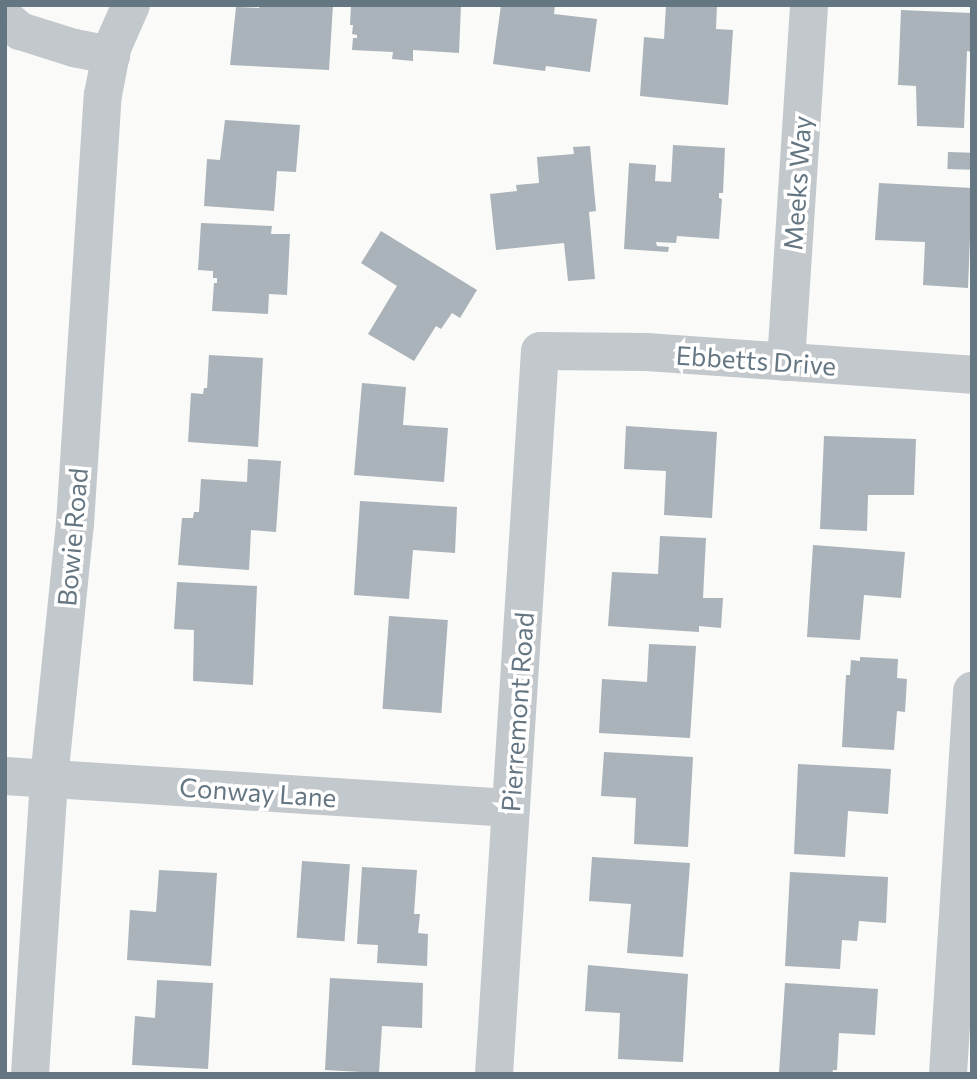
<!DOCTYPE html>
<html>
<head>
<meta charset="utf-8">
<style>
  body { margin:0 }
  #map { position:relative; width:977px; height:1079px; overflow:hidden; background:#fafaf8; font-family:Commissioner,sans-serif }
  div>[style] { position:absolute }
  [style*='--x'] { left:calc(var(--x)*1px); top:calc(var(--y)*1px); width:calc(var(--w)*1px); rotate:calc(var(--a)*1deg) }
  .building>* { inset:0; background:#aab3b9; transform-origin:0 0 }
  .minor>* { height:38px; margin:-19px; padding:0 19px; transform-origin:19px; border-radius:19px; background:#c3c8cc }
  span { translate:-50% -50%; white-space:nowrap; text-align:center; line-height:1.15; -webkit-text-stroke:7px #fff; paint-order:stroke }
  .street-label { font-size:26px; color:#657683 }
  .frame { position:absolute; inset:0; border:7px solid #657683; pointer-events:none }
</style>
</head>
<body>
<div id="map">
  <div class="building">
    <i style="clip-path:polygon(260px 5px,333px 5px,329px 70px,230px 65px,236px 7px,259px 8px)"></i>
    <i style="clip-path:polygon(351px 5px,461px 5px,459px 53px,413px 50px,413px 61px,392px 59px,393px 52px,352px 50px,353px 38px,357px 38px,357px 35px,352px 34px,353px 25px,350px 25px)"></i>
    <i style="clip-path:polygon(501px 5px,555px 5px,554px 14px,597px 19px,590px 72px,546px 66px,545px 71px,493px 64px)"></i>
    <i style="clip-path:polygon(666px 5px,717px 5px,716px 29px,733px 30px,728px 105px,640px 96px,644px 37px,664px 39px)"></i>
    <i style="clip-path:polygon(901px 10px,971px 13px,972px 52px,967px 51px,964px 128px,917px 126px,916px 86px,898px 85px)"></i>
    <i style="clip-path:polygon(225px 120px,300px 125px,296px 172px,277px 171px,274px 211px,204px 206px,207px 159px,220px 160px)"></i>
    <i style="clip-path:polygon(673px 145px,725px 148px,723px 193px,719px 193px,719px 198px,722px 199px,719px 239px,677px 236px,676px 243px,656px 242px,657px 246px,669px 247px,668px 252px,624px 249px,629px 163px,656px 165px,655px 181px,671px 182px)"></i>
    <i style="clip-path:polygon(590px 146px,596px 211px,589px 212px,595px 279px,568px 281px,564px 243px,496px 250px,490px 194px,517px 191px,516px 185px,539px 183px,537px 157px,574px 154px,573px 147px)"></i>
    <i style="left:948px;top:152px;width:24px;height:17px;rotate:2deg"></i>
    <i style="clip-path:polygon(879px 183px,972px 188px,968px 288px,923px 285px,925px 242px,875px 240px)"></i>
    <i style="clip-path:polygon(201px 223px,272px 226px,271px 234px,290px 234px,287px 295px,269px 294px,268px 314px,212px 311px,214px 283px,217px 283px,217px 278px,213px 278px,213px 271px,198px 270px)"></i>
    <i style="clip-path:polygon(381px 231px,477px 290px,460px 318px,452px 313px,441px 329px,436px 326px,414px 361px,368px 334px,397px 286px,361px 263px)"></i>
    <i style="clip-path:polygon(209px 355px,263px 358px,258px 447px,188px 442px,191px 393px,203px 394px,204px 388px,207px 388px)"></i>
    <i style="clip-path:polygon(362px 383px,406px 387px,403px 425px,448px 428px,444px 482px,354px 475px)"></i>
    <i style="clip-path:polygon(626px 426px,717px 432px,712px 518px,664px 515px,666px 471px,624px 469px)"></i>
    <i style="clip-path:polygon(824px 436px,916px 439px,914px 495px,868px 495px,867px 531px,820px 529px)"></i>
    <i style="clip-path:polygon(248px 459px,281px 461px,276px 532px,251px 530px,249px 570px,178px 565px,182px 518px,193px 518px,194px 512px,199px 512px,201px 479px,247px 482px)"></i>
    <i style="clip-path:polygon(360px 501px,457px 507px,455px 553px,413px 550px,409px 599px,354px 595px)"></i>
    <i style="clip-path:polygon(660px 536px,706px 538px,703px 598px,723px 598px,721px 628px,699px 626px,699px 632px,608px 626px,612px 572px,658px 574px)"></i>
    <i style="clip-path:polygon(813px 545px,905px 552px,901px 598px,864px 595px,860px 640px,807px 637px)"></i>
    <i style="clip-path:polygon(177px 582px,257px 586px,253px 685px,193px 681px,194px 630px,174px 629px)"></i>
    <i style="left:389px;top:616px;width:59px;height:93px;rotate:4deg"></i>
    <i style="clip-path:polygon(649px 644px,696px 646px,690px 738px,599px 733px,602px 679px,647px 682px)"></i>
    <i style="clip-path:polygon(860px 657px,898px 659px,897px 678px,907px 679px,905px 712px,897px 711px,894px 750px,842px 747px,846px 675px,850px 675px,851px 660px,860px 661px)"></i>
    <i style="clip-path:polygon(604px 752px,693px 757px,688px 847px,634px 844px,636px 798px,601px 796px)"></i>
    <i style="clip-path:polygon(798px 764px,891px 769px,888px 814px,848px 811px,845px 857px,794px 854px)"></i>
    <i style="clip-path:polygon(592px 857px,690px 863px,683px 957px,627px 953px,631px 904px,589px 901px)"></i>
    <i style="left:302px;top:861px;width:48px;height:77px;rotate:4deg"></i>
    <i style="clip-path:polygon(362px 867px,417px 870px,414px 914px,420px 914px,418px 933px,428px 934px,427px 966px,377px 963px,378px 945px,357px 944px)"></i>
    <i style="clip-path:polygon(159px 870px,217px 873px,211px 966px,127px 960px,130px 910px,156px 912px)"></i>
    <i style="clip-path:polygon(790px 872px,888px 877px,886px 923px,859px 921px,857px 941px,842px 940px,840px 969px,785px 966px)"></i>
    <i style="clip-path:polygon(588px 965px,688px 974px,683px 1062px,618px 1059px,620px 1013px,585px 1011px)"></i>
    <i style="clip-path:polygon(330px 978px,423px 983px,422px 1028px,382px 1026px,379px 1073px,325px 1070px)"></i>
    <i style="clip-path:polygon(157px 980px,213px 983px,208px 1069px,132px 1065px,135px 1016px,155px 1018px)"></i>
    <i style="clip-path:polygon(785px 983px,878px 989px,875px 1035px,839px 1033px,837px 1070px,833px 1070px,832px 1074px,779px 1073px)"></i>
  </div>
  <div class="minor">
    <i style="--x:5;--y:18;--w:20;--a:41"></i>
    <i style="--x:20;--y:31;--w:57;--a:17.5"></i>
    <i style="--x:74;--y:48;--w:38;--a:11"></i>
    <i style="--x:786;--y:362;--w:358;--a:-86.3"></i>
    <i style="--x:5;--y:776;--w:507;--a:3.62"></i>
    <i style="--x:30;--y:1074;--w:296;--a:-86.3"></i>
    <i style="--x:49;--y:779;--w:256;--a:-84.2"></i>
    <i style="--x:75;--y:524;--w:430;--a:-86.3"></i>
    <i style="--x:103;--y:95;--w:48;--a:-79.2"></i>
    <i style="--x:112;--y:48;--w:47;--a:-66.2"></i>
    <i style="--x:494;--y:1074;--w:724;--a:-86.36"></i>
    <i style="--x:540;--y:351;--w:107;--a:0.5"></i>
    <i style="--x:647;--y:352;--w:326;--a:4"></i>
    <i style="--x:948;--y:1074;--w:384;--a:-86.4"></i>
  </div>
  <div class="street-label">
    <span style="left:797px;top:183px;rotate:-86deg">Meeks Way</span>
    <span style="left:756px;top:360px;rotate:4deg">Ebbetts Drive</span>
    <span style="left:72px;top:537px;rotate:-85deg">Bowie Road</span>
    <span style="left:517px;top:712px;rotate:-86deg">Pierremont Road</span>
    <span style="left:258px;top:792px;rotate:4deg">Conway Lane</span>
  </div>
  <div class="frame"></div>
</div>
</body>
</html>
